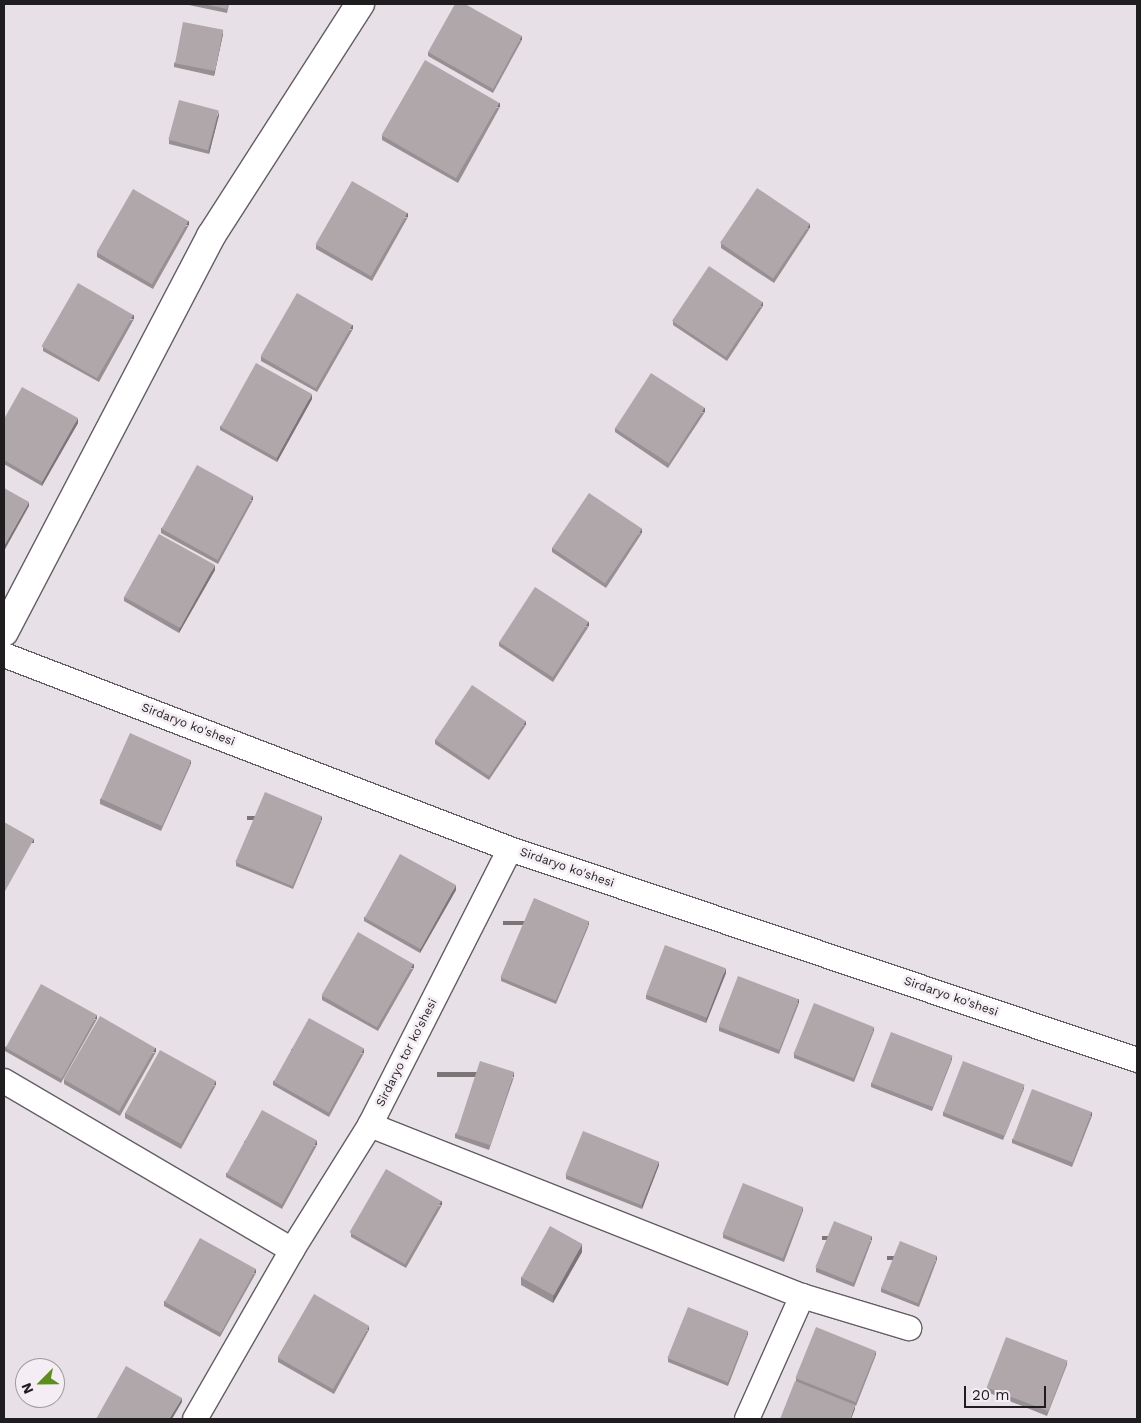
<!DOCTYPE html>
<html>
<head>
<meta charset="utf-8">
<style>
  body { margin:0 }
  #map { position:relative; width:1141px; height:1423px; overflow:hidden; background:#e7e0e7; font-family:"Work Sans",sans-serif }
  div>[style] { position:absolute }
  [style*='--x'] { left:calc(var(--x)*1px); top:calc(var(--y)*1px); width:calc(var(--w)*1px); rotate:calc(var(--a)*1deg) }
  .roads { filter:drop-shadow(1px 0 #645e64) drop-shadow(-1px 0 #645e64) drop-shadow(0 1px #645e64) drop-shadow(0 -1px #645e64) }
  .street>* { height:24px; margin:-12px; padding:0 12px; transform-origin:12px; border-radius:12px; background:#fff }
  .secondary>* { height:28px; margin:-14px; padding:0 14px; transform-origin:14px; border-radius:14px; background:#fff }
  .wall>* { inset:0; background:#979092 }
  .shaded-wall>* { inset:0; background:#7b7577; transform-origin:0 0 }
  .building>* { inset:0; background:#b0a7aa; transform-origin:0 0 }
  span { translate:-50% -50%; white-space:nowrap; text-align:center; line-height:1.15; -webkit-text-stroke:5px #f4edf4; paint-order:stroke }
  .street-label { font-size:12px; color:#1f1d1f }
  .frame { position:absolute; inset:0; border:5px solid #1f1d1f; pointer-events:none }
  .north { position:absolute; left:15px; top:1358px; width:50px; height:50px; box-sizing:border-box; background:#f4edf4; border:1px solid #9f9a9f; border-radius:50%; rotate:247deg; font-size:14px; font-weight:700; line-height:20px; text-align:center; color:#1f1d1f }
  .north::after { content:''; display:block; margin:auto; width:18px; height:22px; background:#5f8c1e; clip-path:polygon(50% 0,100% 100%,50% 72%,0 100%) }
  .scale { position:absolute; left:964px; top:1386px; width:82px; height:22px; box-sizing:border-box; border:2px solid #1f1d1f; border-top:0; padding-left:6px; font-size:15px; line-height:18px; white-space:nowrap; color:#1f1d1f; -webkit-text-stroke:4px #f4edf4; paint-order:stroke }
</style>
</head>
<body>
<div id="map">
  <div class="roads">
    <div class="street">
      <i style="--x:4;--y:655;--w:542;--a:20.98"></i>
      <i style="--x:510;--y:849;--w:662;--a:18.6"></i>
      <i style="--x:4;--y:1081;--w:334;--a:30.4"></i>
      <i style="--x:370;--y:1125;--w:465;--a:21.6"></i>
      <i style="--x:802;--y:1296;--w:112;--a:16.7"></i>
      <i style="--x:195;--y:1419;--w:195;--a:-60.1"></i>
      <i style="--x:292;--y:1250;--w:147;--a:-58"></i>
      <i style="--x:370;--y:1125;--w:309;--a:-63.1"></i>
      <i style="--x:747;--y:1419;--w:135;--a:-65.9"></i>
    </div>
    <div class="secondary">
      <i style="--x:4;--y:632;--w:447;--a:-62.4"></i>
      <i style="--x:211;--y:236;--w:276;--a:-57.3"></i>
    </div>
  </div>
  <div class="wall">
    <i style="clip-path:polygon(184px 4px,229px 4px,227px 13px)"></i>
    <i style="clip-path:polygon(223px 34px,214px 76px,174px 67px,174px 63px)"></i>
    <i style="clip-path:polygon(522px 40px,493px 93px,428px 56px,428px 52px)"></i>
    <i style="clip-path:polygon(500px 107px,458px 183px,382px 140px,382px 136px)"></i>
    <i style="clip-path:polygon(219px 115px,209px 154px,169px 144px,169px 140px)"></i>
    <i style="clip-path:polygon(408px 217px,372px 281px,316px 249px,316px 245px)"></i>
    <i style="clip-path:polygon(189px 225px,153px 289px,97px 257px,97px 253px)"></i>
    <i style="clip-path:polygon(810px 228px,774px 283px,721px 248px,721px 243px)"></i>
    <i style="clip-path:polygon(763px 306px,727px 361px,673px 325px,673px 321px)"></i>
    <i style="clip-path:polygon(134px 319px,99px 382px,43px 351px,43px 347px)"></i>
    <i style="clip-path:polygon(353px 329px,317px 392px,261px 361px,261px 357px)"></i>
    <i style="clip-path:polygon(312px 399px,277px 462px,220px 430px,220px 426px)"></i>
    <i style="clip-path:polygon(705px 412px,668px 468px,615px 432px,615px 428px)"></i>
    <i style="clip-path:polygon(4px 419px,78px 423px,42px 486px,4px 464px)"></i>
    <i style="clip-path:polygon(253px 500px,218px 564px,161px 533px,161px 528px)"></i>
    <i style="clip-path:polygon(642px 533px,606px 588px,552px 552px,552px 548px)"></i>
    <i style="clip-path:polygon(215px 570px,179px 633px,124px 601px,124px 597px)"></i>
    <i style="clip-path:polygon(589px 626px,553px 682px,499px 646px,499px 642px)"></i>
    <i style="clip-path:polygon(526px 725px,489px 780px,435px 744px,435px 740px)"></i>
    <i style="clip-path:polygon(191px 764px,161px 831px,100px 804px,100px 799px)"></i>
    <i style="clip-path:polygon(322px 820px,293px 889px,236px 866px,236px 862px)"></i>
    <i style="clip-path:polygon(456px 890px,420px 953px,364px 921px,364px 917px)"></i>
    <i style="clip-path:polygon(589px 925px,556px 1004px,501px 981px,501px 977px)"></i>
    <i style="clip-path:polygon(414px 968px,378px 1031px,322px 1000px,322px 996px)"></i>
    <i style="clip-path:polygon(726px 973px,706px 1023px,646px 999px,646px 995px)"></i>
    <i style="clip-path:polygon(799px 1003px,779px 1054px,719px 1031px,719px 1027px)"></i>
    <i style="clip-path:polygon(97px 1019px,61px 1083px,5px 1051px,5px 1047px)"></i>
    <i style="clip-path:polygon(874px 1031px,854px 1082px,794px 1058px,794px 1054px)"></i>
    <i style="clip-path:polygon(156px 1052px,120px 1116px,64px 1084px,64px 1080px)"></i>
    <i style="clip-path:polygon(364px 1053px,329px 1117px,273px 1085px,273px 1081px)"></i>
    <i style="clip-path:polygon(952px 1060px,932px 1111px,871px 1087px,871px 1083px)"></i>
    <i style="clip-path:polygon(514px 1077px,489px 1150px,455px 1138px,455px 1134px)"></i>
    <i style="clip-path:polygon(216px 1085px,181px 1149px,125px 1118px,125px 1113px)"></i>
    <i style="clip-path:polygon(1024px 1089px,1003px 1140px,943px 1116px,943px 1112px)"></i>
    <i style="clip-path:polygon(1092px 1116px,1072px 1167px,1012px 1143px,1012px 1139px)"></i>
    <i style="clip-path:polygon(317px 1145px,282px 1209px,226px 1177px,226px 1173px)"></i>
    <i style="clip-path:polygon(659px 1165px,642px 1209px,566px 1179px,566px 1175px)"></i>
    <i style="clip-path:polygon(442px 1205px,406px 1268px,351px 1237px,351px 1233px)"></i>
    <i style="clip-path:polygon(803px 1211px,784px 1262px,723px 1238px,723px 1234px)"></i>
    <i style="clip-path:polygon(872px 1240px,854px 1287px,816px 1272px,816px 1268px)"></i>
    <i style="clip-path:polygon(582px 1252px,553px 1303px,521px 1285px,521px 1277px)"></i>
    <i style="clip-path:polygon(937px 1260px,919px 1307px,881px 1292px,881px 1288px)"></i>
    <i style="clip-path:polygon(256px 1273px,220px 1337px,164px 1306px,164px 1301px)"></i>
    <i style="clip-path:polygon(369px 1330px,334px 1394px,278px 1362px,278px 1358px)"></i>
    <i style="clip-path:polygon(748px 1335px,728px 1386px,668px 1362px,668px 1358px)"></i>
    <i style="clip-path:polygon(876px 1355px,856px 1406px,796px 1382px,796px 1378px)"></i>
    <i style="clip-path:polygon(1067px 1365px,1047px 1416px,987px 1392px,987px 1388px)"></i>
  </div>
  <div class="shaded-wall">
    <i style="clip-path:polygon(223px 30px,223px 34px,214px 76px,214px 72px)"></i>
    <i style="left:522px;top:36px;width:4px;height:60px;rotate:90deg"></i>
    <i style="left:500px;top:103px;width:4px;height:87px;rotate:90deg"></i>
    <i style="clip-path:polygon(219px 111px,219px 115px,209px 154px,209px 150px)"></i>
    <i style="left:408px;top:213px;width:4px;height:73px;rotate:90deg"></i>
    <i style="left:189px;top:221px;width:4px;height:73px;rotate:90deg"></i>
    <i style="left:810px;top:224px;width:4px;height:66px;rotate:90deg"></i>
    <i style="left:763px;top:302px;width:4px;height:66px;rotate:90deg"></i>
    <i style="left:134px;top:315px;width:4px;height:72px;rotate:90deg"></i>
    <i style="left:353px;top:325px;width:4px;height:73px;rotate:90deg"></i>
    <i style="clip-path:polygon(312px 394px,312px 399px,277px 462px,277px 458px)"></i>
    <i style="left:705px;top:408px;width:4px;height:67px;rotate:90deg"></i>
    <i style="clip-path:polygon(78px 418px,78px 423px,42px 486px,42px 482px)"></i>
    <i style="left:253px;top:496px;width:4px;height:73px;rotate:90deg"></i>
    <i style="clip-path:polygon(29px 502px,29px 506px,4px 551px,4px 546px)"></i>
    <i style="left:642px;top:529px;width:4px;height:66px;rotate:90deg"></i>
    <i style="clip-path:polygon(215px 565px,215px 570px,179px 633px,179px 629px)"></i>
    <i style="left:589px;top:622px;width:4px;height:67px;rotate:90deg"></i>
    <i style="left:526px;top:721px;width:4px;height:66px;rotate:90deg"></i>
    <i style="left:191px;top:760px;width:4px;height:73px;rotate:90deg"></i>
    <i style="left:322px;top:816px;width:4px;height:75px;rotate:90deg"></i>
    <i style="left:34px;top:839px;width:4px;height:62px;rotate:90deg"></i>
    <i style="clip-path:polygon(456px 885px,456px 890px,420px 953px,420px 949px)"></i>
    <i style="left:589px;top:921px;width:4px;height:86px;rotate:90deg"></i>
    <i style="left:414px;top:964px;width:4px;height:73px;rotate:90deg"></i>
    <i style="clip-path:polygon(726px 968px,726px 973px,706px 1023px,706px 1019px)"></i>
    <i style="left:799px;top:999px;width:4px;height:55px;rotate:90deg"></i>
    <i style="left:97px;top:1015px;width:4px;height:73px;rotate:90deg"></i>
    <i style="left:874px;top:1027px;width:4px;height:55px;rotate:90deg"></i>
    <i style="left:156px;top:1048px;width:4px;height:73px;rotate:90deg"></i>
    <i style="left:364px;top:1049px;width:4px;height:73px;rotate:90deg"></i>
    <i style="left:952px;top:1056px;width:4px;height:55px;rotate:90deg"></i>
    <i style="left:514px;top:1072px;width:5px;height:77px;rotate:90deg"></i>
    <i style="left:216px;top:1081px;width:4px;height:73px;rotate:90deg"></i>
    <i style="left:1024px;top:1085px;width:4px;height:55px;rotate:90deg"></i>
    <i style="left:1092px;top:1112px;width:4px;height:55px;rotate:90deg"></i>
    <i style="left:317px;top:1141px;width:4px;height:73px;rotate:90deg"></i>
    <i style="clip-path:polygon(659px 1161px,659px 1165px,642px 1209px,642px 1205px)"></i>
    <i style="left:442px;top:1201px;width:4px;height:73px;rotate:90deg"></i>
    <i style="left:803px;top:1207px;width:4px;height:54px;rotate:90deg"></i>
    <i style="left:872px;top:1236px;width:4px;height:50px;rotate:90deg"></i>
    <i style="clip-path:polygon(582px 1244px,582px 1252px,553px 1303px,553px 1295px)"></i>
    <i style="left:937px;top:1256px;width:4px;height:50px;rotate:90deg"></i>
    <i style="left:256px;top:1269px;width:4px;height:73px;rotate:90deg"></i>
    <i style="left:369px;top:1326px;width:4px;height:73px;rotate:90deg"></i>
    <i style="left:748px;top:1331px;width:4px;height:55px;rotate:90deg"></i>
    <i style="left:876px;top:1351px;width:4px;height:55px;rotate:90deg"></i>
    <i style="left:1067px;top:1361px;width:4px;height:55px;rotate:90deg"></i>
    <i style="clip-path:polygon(182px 1398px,182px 1402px,172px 1419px,169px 1419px)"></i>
    <i style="clip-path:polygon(855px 1405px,855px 1409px,851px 1419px,850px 1419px)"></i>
  </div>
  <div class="building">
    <i style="clip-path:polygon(203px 4px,228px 4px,227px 9px)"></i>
    <i style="clip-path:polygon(455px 4px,465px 4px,522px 36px,493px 89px,428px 52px)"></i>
    <i style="left:183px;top:22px;width:41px;height:42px;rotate:11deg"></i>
    <i style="left:425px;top:60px;width:86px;height:87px;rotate:30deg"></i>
    <i style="left:179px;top:100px;width:41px;height:41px;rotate:15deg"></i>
    <i style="left:352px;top:181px;width:64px;height:73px;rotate:30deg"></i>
    <i style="left:757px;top:188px;width:64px;height:66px;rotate:34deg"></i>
    <i style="left:133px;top:189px;width:64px;height:73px;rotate:30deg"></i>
    <i style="left:709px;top:266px;width:65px;height:66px;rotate:34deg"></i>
    <i style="left:78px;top:283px;width:64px;height:73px;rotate:30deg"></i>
    <i style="left:297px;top:293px;width:64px;height:73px;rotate:30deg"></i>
    <i style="left:256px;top:363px;width:64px;height:73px;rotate:29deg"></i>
    <i style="left:651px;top:373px;width:64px;height:66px;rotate:33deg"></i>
    <i style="clip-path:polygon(22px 387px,78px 418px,42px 482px,4px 460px,4px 419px)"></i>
    <i style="left:197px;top:465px;width:64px;height:73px;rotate:29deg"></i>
    <i style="clip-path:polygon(4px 488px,29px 502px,4px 546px)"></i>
    <i style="left:589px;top:493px;width:64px;height:66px;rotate:34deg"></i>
    <i style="left:159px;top:534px;width:64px;height:72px;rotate:29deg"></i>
    <i style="left:535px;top:587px;width:64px;height:66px;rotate:33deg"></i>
    <i style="left:472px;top:685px;width:65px;height:66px;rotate:34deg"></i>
    <i style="left:130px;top:733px;width:67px;height:72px;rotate:24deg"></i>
    <i style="left:265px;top:792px;width:62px;height:76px;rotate:23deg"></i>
    <i style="clip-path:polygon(4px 822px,34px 839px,4px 893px)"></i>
    <i style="left:400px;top:854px;width:64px;height:73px;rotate:29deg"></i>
    <i style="left:534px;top:898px;width:60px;height:86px;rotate:23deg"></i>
    <i style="left:358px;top:932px;width:64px;height:73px;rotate:30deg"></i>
    <i style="left:665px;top:945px;width:65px;height:53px;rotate:21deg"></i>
    <i style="left:738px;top:976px;width:65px;height:54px;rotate:21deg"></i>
    <i style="left:41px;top:984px;width:64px;height:73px;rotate:29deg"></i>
    <i style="left:814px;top:1003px;width:65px;height:55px;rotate:22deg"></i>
    <i style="left:100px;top:1016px;width:64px;height:73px;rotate:30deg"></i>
    <i style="left:309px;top:1018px;width:63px;height:73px;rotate:29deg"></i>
    <i style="left:891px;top:1032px;width:66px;height:55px;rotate:21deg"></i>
    <i style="left:160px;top:1050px;width:64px;height:72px;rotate:29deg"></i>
    <i style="left:480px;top:1061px;width:36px;height:77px;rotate:18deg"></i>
    <i style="left:963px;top:1061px;width:66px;height:55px;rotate:21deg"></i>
    <i style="left:1032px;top:1089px;width:64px;height:54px;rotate:21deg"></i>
    <i style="left:262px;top:1110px;width:63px;height:73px;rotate:29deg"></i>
    <i style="left:583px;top:1131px;width:82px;height:47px;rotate:22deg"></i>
    <i style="left:386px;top:1169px;width:64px;height:73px;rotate:30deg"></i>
    <i style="left:743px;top:1183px;width:65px;height:55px;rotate:22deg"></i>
    <i style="left:834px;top:1221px;width:41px;height:50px;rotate:22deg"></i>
    <i style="left:550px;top:1226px;width:37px;height:59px;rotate:29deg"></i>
    <i style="left:200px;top:1238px;width:64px;height:73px;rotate:29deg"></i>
    <i style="left:900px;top:1241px;width:40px;height:51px;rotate:22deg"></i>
    <i style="left:314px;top:1294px;width:64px;height:73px;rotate:30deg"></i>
    <i style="left:688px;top:1307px;width:65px;height:55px;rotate:22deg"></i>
    <i style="left:816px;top:1327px;width:65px;height:55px;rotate:22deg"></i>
    <i style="left:1006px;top:1337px;width:66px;height:54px;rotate:21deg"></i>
    <i style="clip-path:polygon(126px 1366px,182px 1398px,169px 1419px,96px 1419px)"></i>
    <i style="clip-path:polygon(795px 1381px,855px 1405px,850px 1419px,780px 1419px)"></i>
  </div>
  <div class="street-label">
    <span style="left:188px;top:725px;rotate:21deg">Sirdaryo ko'shesi</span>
    <span style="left:567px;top:868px;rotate:19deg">Sirdaryo ko'shesi</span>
    <span style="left:951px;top:997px;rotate:19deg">Sirdaryo ko'shesi</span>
    <span style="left:407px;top:1053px;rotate:-63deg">Sirdaryo tor ko'shesi</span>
  </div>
  <div class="frame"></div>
  <div class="north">N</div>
  <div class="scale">20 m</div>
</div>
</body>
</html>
